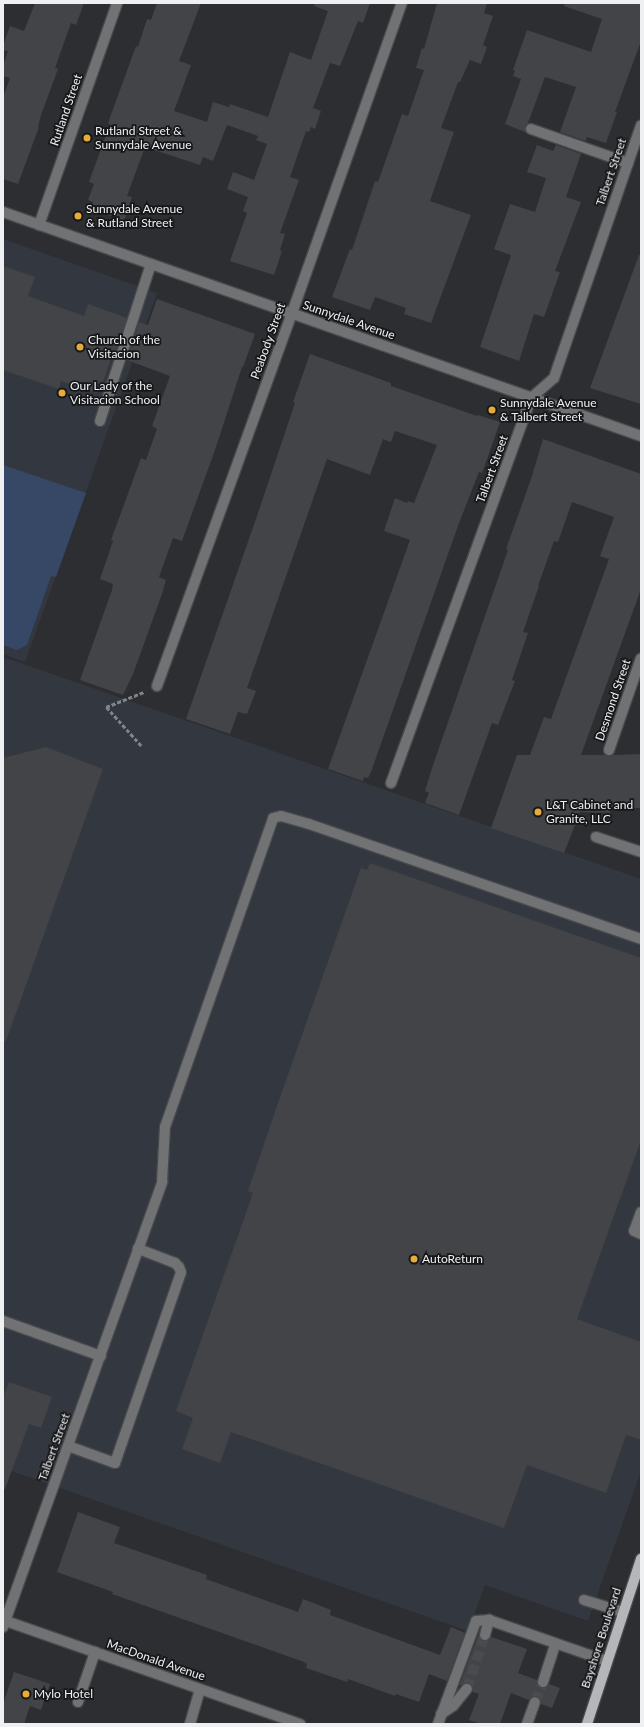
<!DOCTYPE html>
<html>
<head>
<meta charset="utf-8">
<style>
  body { margin:0 }
  #map { position:relative; width:644px; height:1727px; overflow:hidden; background:#2d2e31; font-family:Lato,sans-serif }
  div>[style] { position:absolute }
  [style*='--x'] { left:calc(var(--x)*1px); top:calc(var(--y)*1px); width:calc(var(--w)*1px); rotate:calc(var(--a)*1deg) }
  .built>* { inset:0; background:#333840 }
  .green>* { inset:0; background:#364865 }
  .building>* { inset:0; background:#424447 }
  .minor-tunnel>* { height:10px; margin-top:-5px; transform-origin:0; background:repeating-linear-gradient(90deg,#4a4b4e 0 10px,transparent 0 15px) }
  .path>* { height:2.5px; margin-top:-1.25px; transform-origin:0; background:repeating-linear-gradient(90deg,#828386 0 4px,transparent 0 6px) }
  .roads { filter:drop-shadow(1px 0 #48494c) drop-shadow(-1px 0 #48494c) drop-shadow(0 1px #48494c) drop-shadow(0 -1px #48494c) }
  .minor>* { height:10px; margin:-5px; padding:0 5px; transform-origin:5px; border-radius:5px; background:#717274 }
  .major>* { height:10px; margin:-5px; padding:0 5px; transform-origin:5px; border-radius:5px; background:#b4b6b9 }
  .dots>* { width:11px; height:11px; translate:-50% -50%; box-sizing:border-box; border:2px solid #161718; border-radius:50% }
  span { translate:-50% -50%; white-space:nowrap; text-align:center; line-height:1.15; -webkit-text-stroke:3.5px #161718; paint-order:stroke }
  .street-label { font-size:12px; color:#eef0f2 }
  .poi-label { font-size:12px; color:#eef0f2 }
  .left { translate:0 -50%; text-align:left }
  .frame { position:absolute; inset:0; border:4px solid #eef0f2; pointer-events:none }
</style>
</head>
<body>
<div id="map">
  <div class="built">
    <i style="clip-path:polygon(3px 239px,157px 293px,25px 662px,3px 654px)"></i>
    <i style="clip-path:polygon(3px 657px,641px 879px,641px 1471px,588px 1621px,485px 1585px,468px 1631px,3px 1468px)"></i>
  </div>
  <div class="green">
    <i style="clip-path:polygon(3px 465px,86px 493px,56px 577px,51px 576px,27px 645px,17px 650px,3px 645px)"></i>
  </div>
  <div class="building">
    <i style="clip-path:polygon(35px 3px,84px 3px,76px 25px,71px 23px,55px 68px,58px 69px,41px 115px,38px 127px,39px 127px,18px 184px,3px 179px,3px 97px,10px 78px,3px 76px,3px 66px,8px 51px,3px 50px,3px 46px,10px 26px,24px 31px)"></i>
    <i style="clip-path:polygon(157px 3px,201px 3px,179px 61px,191px 65px,174px 111px,207px 122px,213px 102px,229px 107px,230px 104px,268px 117px,290px 52px,311px 60px,328px 11px,314px 6px,315px 3px,370px 3px,363px 23px,358px 21px,340px 66px,330px 63px,313px 108px,321px 111px,315px 129px,311px 127px,309px 132px,306px 131px,290px 177px,299px 180px,280px 233px,285px 234px,280px 250px,282px 251px,274px 275px,230px 261px,247px 213px,243px 211px,248px 197px,227px 189px,233px 172px,254px 180px,267px 144px,256px 140px,258px 136px,227px 125px,213px 161px,203px 157px,200px 165px,145px 147px,127px 196px,132px 197px,124px 221px,91px 209px,93px 202px,88px 200px,94px 184px,89px 182px,110px 124px,108px 123px,136px 46px,138px 47px,147px 19px,151px 20px)"></i>
    <i style="clip-path:polygon(437px 3px,487px 3px,484px 13px,493px 16px,483px 45px,487px 47px,481px 64px,470px 60px,460px 82px,458px 82px,441px 128px,454px 132px,430px 201px,471px 215px,431px 323px,404px 314px,406px 308px,375px 297px,370px 310px,332px 297px,350px 249px,352px 250px,375px 181px,378px 182px,402px 114px,408px 116px,424px 70px,416px 68px,422px 48px,424px 49px)"></i>
    <i style="clip-path:polygon(565px 3px,641px 3px,641px 41px,615px 112px,617px 112px,606px 143px,587px 137px,586px 141px,560px 132px,576px 87px,545px 77px,528px 123px,525px 126px,525px 132px,505px 124px,521px 79px,513px 76px,515px 71px,513px 70px,527px 30px,591px 52px,602px 19px,564px 6px)"></i>
    <i style="clip-path:polygon(537px 145px,553px 151px,556px 145px,581px 154px,566px 197px,581px 202px,555px 271px,560px 272px,544px 317px,534px 314px,519px 361px,480px 347px,511px 255px,494px 249px,510px 204px,535px 212px,546px 178px,527px 172px)"></i>
    <i style="clip-path:polygon(639px 255px,641px 255px,641px 404px,590px 388px)"></i>
    <i style="clip-path:polygon(3px 266px,35px 277px,28px 296px,84px 316px,88px 304px,127px 318px,114px 356px,112px 355px,103px 382px,100px 381px,96px 393px,61px 381px,59px 389px,3px 370px)"></i>
    <i style="clip-path:polygon(157px 299px,255px 334px,243px 367px,242px 367px,215px 450px,182px 541px,173px 538px,159px 577px,166px 580px,162px 594px,133px 674px,123px 695px,80px 680px,112px 590px,113px 584px,100px 579px,113px 541px,111px 540px,141px 458px,146px 460px,157px 429px,152px 426px,170px 376px,127px 360px,139px 322px,148px 325px)"></i>
    <i style="clip-path:polygon(310px 354px,391px 383px,391px 386px,477px 416px,478px 415px,500px 422px,486px 462px,482px 473px,479px 472px,459px 523px,371px 772px,368px 778px,364px 777px,363px 781px,328px 769px,410px 540px,384px 531px,395px 498px,407px 503px,408px 501px,414px 503px,437px 445px,395px 431px,391px 442px,383px 439px,370px 475px,327px 459px,247px 688px,256px 691px,247px 714px,238px 712px,230px 734px,186px 719px,258px 513px,295px 403px,293px 402px)"></i>
    <i style="clip-path:polygon(543px 439px,641px 474px,641px 589px,581px 755px,605px 755px,610px 756px,613px 755px,641px 754px,641px 808px,610px 809px,610px 813px,580px 812px,564px 853px,491px 828px,517px 755px,530px 755px,544px 717px,551px 719px,609px 559px,600px 556px,614px 517px,572px 502px,558px 542px,554px 541px,538px 586px,539px 586px,523px 632px,528px 633px,512px 680px,515px 681px,498px 725px,492px 723px,459px 815px,425px 803px,429px 793px,425px 791px,432px 768px,508px 550px,506px 549px,531px 479px)"></i>
    <i style="clip-path:polygon(46px 747px,103px 769px,6px 1041px,3px 1041px,3px 758px)"></i>
    <i style="clip-path:polygon(370px 863px,641px 958px,641px 1140px,577px 1319px,641px 1342px,641px 1440px,626px 1435px,606px 1493px,527px 1465px,504px 1528px,231px 1432px,220px 1463px,182px 1449px,193px 1418px,176px 1411px,253px 1193px,248px 1191px,277px 1106px,361px 868px,367px 870px)"></i>
    <i style="clip-path:polygon(9px 1382px,52px 1397px,41px 1428px,29px 1424px,5px 1489px,3px 1489px,3px 1397px)"></i>
    <i style="clip-path:polygon(78px 1512px,120px 1527px,114px 1543px,207px 1575px,206px 1579px,298px 1612px,303px 1599px,331px 1610px,330px 1615px,440px 1655px,451px 1627px,465px 1633px,447px 1681px,429px 1674px,419px 1702px,396px 1694px,395px 1696px,348px 1679px,347px 1682px,306px 1668px,307px 1664px,304px 1662px,112px 1594px,113px 1592px,57px 1572px)"></i>
    <i style="clip-path:polygon(479px 1633px,479px 1637px,483px 1641px,487px 1641px,491px 1637px,527px 1649px,518px 1673px,537px 1680px,537px 1684px,541px 1688px,545px 1688px,549px 1684px,560px 1688px,552px 1708px,541px 1704px,541px 1700px,538px 1696px,534px 1696px,529px 1700px,511px 1693px,500px 1724px,481px 1724px,469px 1720px,479px 1694px,473px 1692px,473px 1686px,468px 1683px,459px 1686px)"></i>
    <i style="clip-path:polygon(14px 1672px,50px 1684px,41px 1710px,30px 1706px,24px 1724px,3px 1724px,3px 1704px)"></i>
  </div>
  <div class="minor-tunnel">
    <i style="--x:467;--y:1689;--w:57;--a:-71.6"></i>
    <i style="--x:535;--y:1702;--w:22;--a:-68"></i>
  </div>
  <div class="path">
    <i style="--x:141;--y:746;--w:52;--a:-131.9"></i>
    <i style="--x:106;--y:707;--w:41;--a:-21.5"></i>
  </div>
  <div class="roads">
    <div class="minor">
      <i style="--x:531;--y:129;--w:103;--a:19.3"></i>
      <i style="--x:3;--y:212;--w:676;--a:19.35"></i>
      <i style="--x:39;--y:225;--w:235;--a:-70.6"></i>
      <i style="--x:100;--y:421;--w:165;--a:-72"></i>
      <i style="--x:157;--y:686;--w:397;--a:-70.1"></i>
      <i style="--x:292;--y:313;--w:329;--a:-70.5"></i>
      <i style="--x:609;--y:750;--w:97;--a:-70.8"></i>
      <i style="--x:391;--y:783;--w:410;--a:-70"></i>
      <i style="--x:531;--y:398;--w:30;--a:-41"></i>
      <i style="--x:554;--y:378;--w:267;--a:-71"></i>
      <i style="--x:596;--y:837;--w:47;--a:18.4"></i>
      <i style="--x:641;--y:1212;--w:20;--a:110"></i>
      <i style="--x:634;--y:1231;--w:8;--a:23"></i>
      <i style="--x:3;--y:1321;--w:104;--a:19.7"></i>
      <i style="--x:68;--y:1446;--w:50;--a:19.9"></i>
      <i style="--x:115;--y:1463;--w:202;--a:-70.9"></i>
      <i style="--x:181;--y:1272;--w:5;--a:-112"></i>
      <i style="--x:179;--y:1267;--w:6;--a:-135"></i>
      <i style="--x:175;--y:1263;--w:40;--a:-159"></i>
      <i style="--x:584;--y:1600;--w:41;--a:17.1"></i>
      <i style="--x:3;--y:1620;--w:315;--a:19.3"></i>
      <i style="--x:3;--y:1627;--w:473;--a:-70.3"></i>
      <i style="--x:162;--y:1182;--w:55;--a:-86.9"></i>
      <i style="--x:165;--y:1127;--w:327;--a:-70.7"></i>
      <i style="--x:273;--y:818;--w:8;--a:-14"></i>
      <i style="--x:281;--y:816;--w:29;--a:16"></i>
      <i style="--x:309;--y:824;--w:351;--a:19.1"></i>
      <i style="--x:485;--y:1635;--w:16;--a:-75"></i>
      <i style="--x:543;--y:1682;--w:40;--a:-72"></i>
      <i style="--x:78;--y:1702;--w:53;--a:-71.2"></i>
      <i style="--x:441;--y:1714;--w:14;--a:-34"></i>
      <i style="--x:453;--y:1706;--w:22;--a:-51"></i>
      <i style="--x:190;--y:1724;--w:36;--a:-74"></i>
      <i style="--x:438;--y:1724;--w:110;--a:-69.7"></i>
      <i style="--x:476;--y:1621;--w:13;--a:-4"></i>
      <i style="--x:489;--y:1620;--w:125;--a:19.2"></i>
      <i style="--x:527;--y:1724;--w:23;--a:-70"></i>
    </div>
    <div class="major">
      <i style="--x:587;--y:1724;--w:174;--a:-71.9"></i>
    </div>
  </div>
  <div class="dots">
    <i style="left:87px;top:138px;background:#e8ab37"></i>
    <i style="left:78px;top:216px;background:#e8ab37"></i>
    <i style="left:80px;top:347px;background:#e8ab37"></i>
    <i style="left:62px;top:393px;background:#e8ab37"></i>
    <i style="left:492px;top:410px;background:#e8ab37"></i>
    <i style="left:538px;top:812px;background:#e8ab37"></i>
    <i style="left:414px;top:1259px;background:#e8ab37"></i>
    <i style="left:26px;top:1694px;background:#e8ab37"></i>
  </div>
  <div class="street-label">
    <span style="left:66px;top:110px;rotate:-71deg">Rutland Street</span>
    <span style="left:611px;top:172px;rotate:-71deg">Talbert Street</span>
    <span style="left:349px;top:320px;rotate:19deg">Sunnydale Avenue</span>
    <span style="left:268px;top:341px;rotate:-70deg">Peabody Street</span>
    <span style="left:492px;top:469px;rotate:-70deg">Talbert Street</span>
    <span style="left:613px;top:700px;rotate:-71deg">Desmond Street</span>
    <span style="left:54px;top:1447px;rotate:-70deg">Talbert Street</span>
    <span style="left:601px;top:1638px;rotate:-72deg">Bayshore Boulevard</span>
    <span style="left:156px;top:1660px;rotate:19deg">MacDonald Avenue</span>
  </div>
  <div class="poi-label">
    <span class="left" style="left:95px;top:138px">Rutland Street &amp;<br>Sunnydale Avenue</span>
    <span class="left" style="left:86px;top:216px">Sunnydale Avenue<br>&amp; Rutland Street</span>
    <span class="left" style="left:88px;top:347px">Church of the<br>Visitacion</span>
    <span class="left" style="left:70px;top:393px">Our Lady of the<br>Visitacion School</span>
    <span class="left" style="left:500px;top:410px">Sunnydale Avenue<br>&amp; Talbert Street</span>
    <span class="left" style="left:546px;top:812px">L&amp;T Cabinet and<br>Granite, LLC</span>
    <span class="left" style="left:422px;top:1259px">AutoReturn</span>
    <span class="left" style="left:34px;top:1694px">Mylo Hotel</span>
  </div>
  <div class="frame"></div>
</div>
</body>
</html>
